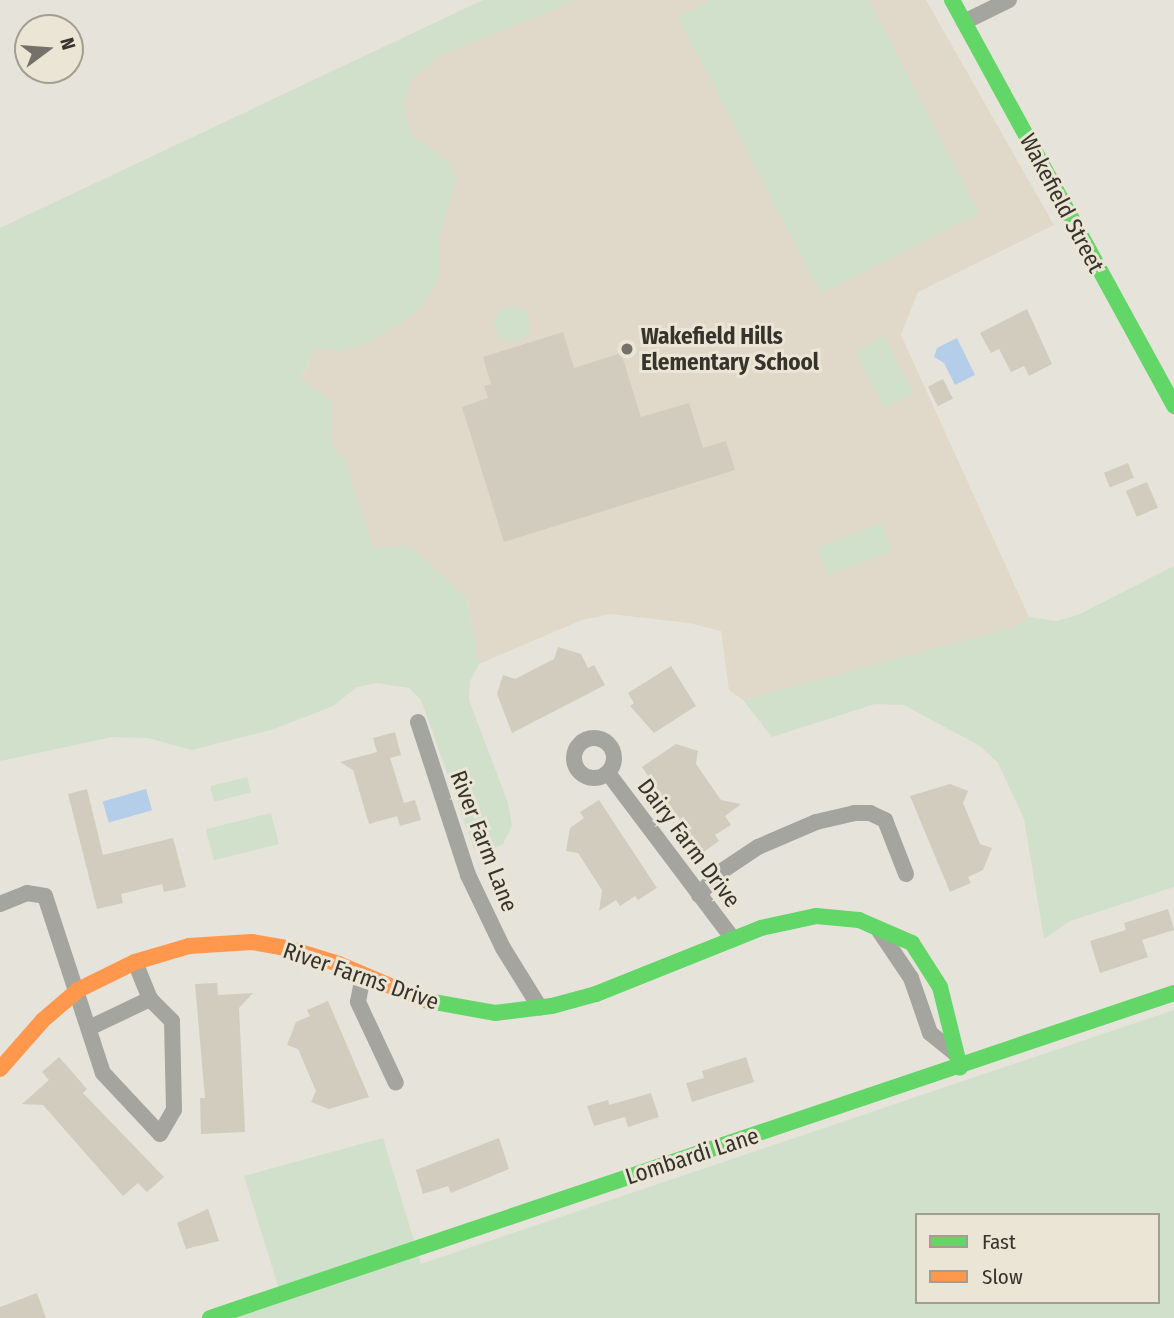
<!DOCTYPE html>
<html>
<head>
<meta charset="utf-8">
<style>
  body { margin:0 }
  #map { position:relative; width:1174px; height:1318px; overflow:hidden; background:#e6e3da; font-family:"Fira Sans Condensed",sans-serif }
  div>[style] { position:absolute }
  [style*='--x'] { left:calc(var(--x)*1px); top:calc(var(--y)*1px); width:calc(var(--w)*1px); rotate:calc(var(--a)*1deg) }
  .built>* { inset:0; background:#e0d9c9 }
  .green>* { inset:0; background:#d0e0ca; transform-origin:0 0 }
  .round { border-radius:50% }
  .water>* { inset:0; background:#b4cde8; transform-origin:0 0 }
  .building>* { inset:0; background:#d1ccbe; transform-origin:0 0 }
  .street>* { height:16px; margin:-8px; padding:0 8px; transform-origin:8px; border-radius:8px; background:#a5a5a0 }
  .street>.ring { margin:-8px; padding:0; box-sizing:content-box; background:none; border:16px solid #a5a5a0; border-radius:50% }
  .fast>* { height:16px; margin:-8px; padding:0 8px; transform-origin:8px; border-radius:8px; background:#63d668 }
  .slow>* { height:16px; margin:-8px; padding:0 8px; transform-origin:8px; border-radius:8px; background:#ff974d }
  .dots>* { width:19px; height:19px; translate:-50% -50%; box-sizing:border-box; border:4px solid #ebe5d5; border-radius:50% }
  span { translate:-50% -50%; white-space:nowrap; text-align:center; line-height:1.15; -webkit-text-stroke:6px #ebe5d5; paint-order:stroke }
  .street-label { font-size:23px; color:#36332d }
  .poi-label { font-size:23px; color:#36332d; font-weight:700 }
  .left { translate:0 -50%; text-align:left }
  .legend { position:absolute; left:915px; top:1213px; width:245px; height:91px; box-sizing:border-box; background:#ebe5d5; border:2px solid #a39e92; margin:0; padding:9px 12px; list-style:none; font-size:21px; color:#36332d }
  .legend li { display:flex; align-items:center; gap:14px; height:35px }
  .legend b { width:35px; border:2px solid #a39e92 }
  .north { position:absolute; left:14px; top:14px; width:70px; height:70px; box-sizing:border-box; background:#ebe5d5; border:2px solid #a39e92; border-radius:50%; rotate:74deg; font-size:19px; font-weight:700; line-height:28px; text-align:center; color:#36332d }
  .north::after { content:''; display:block; margin:auto; width:24px; height:32px; background:#74716a; clip-path:polygon(50% 0,100% 100%,50% 72%,0 100%) }
</style>
</head>
<body>
<div id="map">
  <div class="built">
    <i style="clip-path:polygon(577px 0,926px 0,1054px 225px,918px 292px,901px 335px,1029px 617px,1014px 627px,743px 700px,729px 690px,721px 631px,689px 623px,610px 614px,582px 620px,479px 664px,467px 598px,444px 580px,373px 549px,344px 456px,337px 454px,331px 439px,331px 400px,300px 380px,316px 348px,341px 351px,439px 278px,439px 234px,457px 177px,450px 163px,411px 134px,403px 103px,412px 78px,441px 55px)"></i>
  </div>
  <div class="green">
    <i style="clip-path:polygon(483px 0,577px 0,441px 55px,412px 78px,403px 103px,411px 134px,450px 163px,457px 177px,440px 234px,439px 278px,421px 309px,372px 341px,341px 351px,316px 348px,300px 379px,331px 400px,331px 439px,337px 454px,344px 456px,373px 548px,409px 546px,467px 598px,479px 664px,470px 681px,469px 700px,508px 803px,512px 826px,503px 844px,489px 850px,474px 849px,421px 700px,409px 688px,376px 683px,357px 687px,333px 706px,274px 729px,192px 750px,148px 738px,112px 737px,0 761px,0 228px)"></i>
    <i style="clip-path:polygon(710px 0,869px 0,979px 213px,821px 294px,678px 17px)"></i>
    <i class="round" style="left:494px;top:306px;width:36px;height:36px"></i>
    <i style="left:884px;top:336px;width:64px;height:33px;rotate:62deg"></i>
    <i style="left:881px;top:523px;width:30px;height:68px;rotate:69deg"></i>
    <i style="clip-path:polygon(1174px 566px,1174px 887px,1070px 921px,1044px 939px,1024px 819px,998px 763px,980px 746px,904px 705px,875px 704px,772px 737px,743px 700px,1014px 627px,1029px 617px,1056px 621px,1078px 615px)"></i>
    <i style="left:247px;top:777px;width:16px;height:38px;rotate:76deg"></i>
    <i style="left:271px;top:813px;width:32px;height:67px;rotate:76deg"></i>
    <i style="clip-path:polygon(evenodd,1174px 1010px,1174px 1318px,229px 1318px,282px 1299px,244px 1176px,383px 1138px,421px 1264px,1174px 1010px,917px 1215px,1158px 1215px,1158px 1302px,917px 1302px,917px 1215px)"></i>
  </div>
  <div class="water">
    <i style="clip-path:polygon(957px 338px,975px 375px,955px 385px,944px 363px,934px 357px,937px 348px)"></i>
    <i style="left:146px;top:789px;width:22px;height:45px;rotate:74deg"></i>
  </div>
  <div class="building">
    <i style="clip-path:polygon(1027px 309px,1052px 364px,1029px 376px,1024px 366px,1011px 372px,999px 349px,991px 353px,980px 333px)"></i>
    <i style="clip-path:polygon(563px 332px,574px 368px,621px 353px,641px 417px,689px 403px,703px 448px,726px 441px,735px 470px,504px 542px,462px 407px,488px 398px,484px 386px,491px 384px,483px 357px)"></i>
    <i style="left:943px;top:379px;width:22px;height:17px;rotate:63deg"></i>
    <i style="left:1128px;top:463px;width:16px;height:26px;rotate:68deg"></i>
    <i style="left:1147px;top:482px;width:28px;height:23px;rotate:67deg"></i>
    <i style="clip-path:polygon(558px 647px,581px 654px,588px 668px,594px 665px,605px 685px,512px 733px,497px 694px,503px 675px,515px 679px,554px 659px)"></i>
    <i style="clip-path:polygon(671px 666px,696px 706px,654px 733px,630px 706px,634px 703px,628px 693px)"></i>
    <i style="clip-path:polygon(395px 732px,401px 755px,390px 758px,404px 803px,415px 800px,421px 820px,400px 826px,397px 816px,369px 824px,353px 770px,340px 762px,377px 752px,373px 738px)"></i>
    <i style="clip-path:polygon(676px 744px,698px 751px,696px 764px,721px 800px,741px 804px,725px 816px,731px 825px,715px 835px,719px 841px,701px 854px,642px 767px)"></i>
    <i style="clip-path:polygon(950px 784px,968px 791px,963px 803px,980px 844px,992px 848px,983px 870px,968px 877px,971px 883px,950px 892px,910px 796px)"></i>
    <i style="clip-path:polygon(87px 789px,103px 855px,173px 838px,186px 887px,164px 892px,162px 884px,121px 894px,123px 903px,97px 909px,68px 794px)"></i>
    <i style="clip-path:polygon(599px 800px,657px 888px,638px 900px,635px 896px,620px 906px,616px 900px,599px 911px,602px 890px,578px 853px,566px 851px,570px 828px,584px 818px,580px 812px)"></i>
    <i style="clip-path:polygon(1168px 909px,1174px 930px,1142px 940px,1148px 957px,1100px 973px,1090px 941px,1126px 930px,1124px 923px)"></i>
    <i style="clip-path:polygon(217px 983px,218px 995px,253px 993px,239px 1008px,245px 1132px,201px 1134px,200px 1098px,205px 1098px,195px 984px)"></i>
    <i style="clip-path:polygon(328px 1001px,369px 1097px,329px 1109px,311px 1102px,316px 1091px,298px 1049px,287px 1045px,296px 1022px,310px 1016px,307px 1010px)"></i>
    <i style="clip-path:polygon(59px 1057px,87px 1089px,83px 1093px,164px 1177px,147px 1192px,138px 1183px,123px 1196px,43px 1105px,22px 1104px,49px 1080px,42px 1072px)"></i>
    <i style="clip-path:polygon(746px 1057px,754px 1082px,692px 1102px,686px 1083px,704px 1078px,702px 1071px)"></i>
    <i style="clip-path:polygon(651px 1093px,659px 1117px,628px 1127px,625px 1117px,594px 1126px,587px 1106px,608px 1100px,609px 1105px)"></i>
    <i style="clip-path:polygon(499px 1138px,509px 1169px,451px 1193px,448px 1186px,423px 1194px,416px 1170px)"></i>
    <i style="clip-path:polygon(208px 1209px,219px 1241px,186px 1249px,177px 1223px)"></i>
    <i style="clip-path:polygon(37px 1293px,46px 1318px,0 1318px,0 1307px)"></i>
  </div>
  <div class="street">
    <i style="--x:964;--y:22;--w:50;--a:-26.1"></i>
    <i style="--x:418;--y:722;--w:161;--a:71.9"></i>
    <i style="--x:468;--y:875;--w:81;--a:64.4"></i>
    <i style="--x:503;--y:948;--w:70;--a:58.3"></i>
    <i class="ring" style="left:574px;top:738px;width:24px;height:24px"></i>
    <i style="--x:608;--y:773;--w:208;--a:53"></i>
    <i style="--x:699;--y:895;--w:30;--a:-48"></i>
    <i style="--x:719;--y:873;--w:47;--a:-33.7"></i>
    <i style="--x:758;--y:847;--w:63;--a:-23.3"></i>
    <i style="--x:816;--y:822;--w:39;--a:-13"></i>
    <i style="--x:854;--y:813;--w:16;--a:0"></i>
    <i style="--x:870;--y:813;--w:17;--a:25"></i>
    <i style="--x:885;--y:820;--w:58;--a:68.7"></i>
    <i style="--x:0;--y:904;--w:29;--a:-22"></i>
    <i style="--x:27;--y:893;--w:18;--a:9"></i>
    <i style="--x:45;--y:896;--w:186;--a:71.9"></i>
    <i style="--x:103;--y:1073;--w:83;--a:46.9"></i>
    <i style="--x:160;--y:1134;--w:28;--a:-60"></i>
    <i style="--x:174;--y:1110;--w:89;--a:-91.3"></i>
    <i style="--x:172;--y:1021;--w:31;--a:-135"></i>
    <i style="--x:150;--y:999;--w:40;--a:-112"></i>
    <i style="--x:878;--y:929;--w:59;--a:56"></i>
    <i style="--x:911;--y:978;--w:58;--a:70.9"></i>
    <i style="--x:930;--y:1033;--w:32;--a:39"></i>
    <i style="--x:363;--y:976;--w:26;--a:101"></i>
    <i style="--x:358;--y:1002;--w:89;--a:64.9"></i>
    <i style="--x:89;--y:1028;--w:68;--a:-25.4"></i>
  </div>
  <div class="fast">
    <i style="--x:952;--y:0;--w:463;--a:61.3"></i>
    <i style="--x:423;--y:1000;--w:73;--a:10.2"></i>
    <i style="--x:495;--y:1013;--w:57;--a:-7"></i>
    <i style="--x:552;--y:1006;--w:46;--a:-15.3"></i>
    <i style="--x:596;--y:994;--w:178;--a:-21.8"></i>
    <i style="--x:761;--y:928;--w:56;--a:-12.3"></i>
    <i style="--x:816;--y:916;--w:43;--a:5.3"></i>
    <i style="--x:859;--y:920;--w:58;--a:23.5"></i>
    <i style="--x:912;--y:943;--w:52;--a:57.5"></i>
    <i style="--x:940;--y:987;--w:83;--a:76.1"></i>
    <i style="--x:210;--y:1318;--w:1017;--a:-18.63"></i>
  </div>
  <div class="slow">
    <i style="--x:0;--y:1069;--w:65;--a:-48.7"></i>
    <i style="--x:43;--y:1020;--w:46;--a:-40.6"></i>
    <i style="--x:78;--y:990;--w:64;--a:-26.2"></i>
    <i style="--x:135;--y:962;--w:56;--a:-16.5"></i>
    <i style="--x:189;--y:946;--w:63;--a:-3.6"></i>
    <i style="--x:252;--y:942;--w:36;--a:10"></i>
    <i style="--x:287;--y:948;--w:54;--a:17.1"></i>
    <i style="--x:339;--y:964;--w:91;--a:23.2"></i>
  </div>
  <div class="dots">
    <i style="left:627px;top:349px;background:#74716a"></i>
  </div>
  <div class="street-label">
    <span style="left:1062px;top:203px;rotate:62deg">Wakefield Street</span>
    <span style="left:484px;top:841px;rotate:69deg">River Farm Lane</span>
    <span style="left:689px;top:843px;rotate:53deg">Dairy Farm Drive</span>
    <span style="left:361px;top:976px;rotate:19deg">River Farms Drive</span>
    <span style="left:692px;top:1156px;rotate:-18deg">Lombardi Lane</span>
  </div>
  <div class="poi-label">
    <span class="left" style="left:641px;top:349px">Wakefield Hills<br>Elementary School</span>
  </div>
  <ul class="legend">
  <li><b style="height:9px;background:#63d668"></b>Fast</li>
  <li><b style="height:9px;background:#ff974d"></b>Slow</li>
  </ul>
  <div class="north">N</div>
</div>
</body>
</html>
